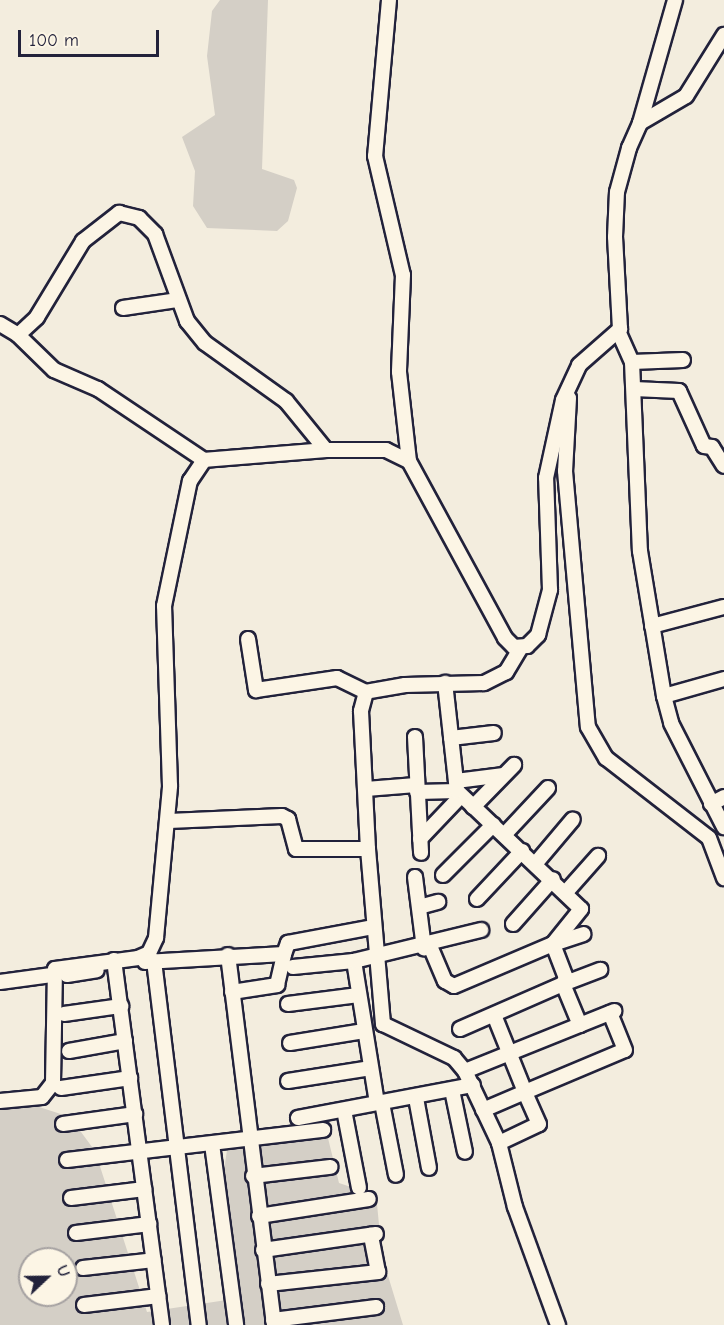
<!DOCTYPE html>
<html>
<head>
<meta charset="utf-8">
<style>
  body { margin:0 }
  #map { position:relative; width:724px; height:1325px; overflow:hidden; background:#f3edde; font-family:"Comic Neue",sans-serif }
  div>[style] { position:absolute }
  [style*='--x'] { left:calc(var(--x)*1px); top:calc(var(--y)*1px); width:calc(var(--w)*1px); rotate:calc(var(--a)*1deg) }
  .green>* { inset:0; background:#d4cfc6 }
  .roads { filter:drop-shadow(2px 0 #22223b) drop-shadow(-2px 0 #22223b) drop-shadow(0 2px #22223b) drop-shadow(0 -2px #22223b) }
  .minor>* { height:14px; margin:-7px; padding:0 7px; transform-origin:7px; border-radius:7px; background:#fcf5e5 }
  span { translate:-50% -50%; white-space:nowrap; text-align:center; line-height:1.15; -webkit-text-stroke:6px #fcf5e5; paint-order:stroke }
  .north { position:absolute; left:18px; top:1247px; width:60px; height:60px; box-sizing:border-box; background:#fcf5e5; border:2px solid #a5a1a1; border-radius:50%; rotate:68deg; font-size:16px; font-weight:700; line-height:24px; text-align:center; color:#22223b }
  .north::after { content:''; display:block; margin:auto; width:21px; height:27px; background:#22223b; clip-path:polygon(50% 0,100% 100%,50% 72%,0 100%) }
  .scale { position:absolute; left:18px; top:30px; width:141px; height:27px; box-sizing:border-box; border:3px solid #22223b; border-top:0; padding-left:8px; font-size:18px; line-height:21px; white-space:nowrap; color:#22223b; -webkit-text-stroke:4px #fcf5e5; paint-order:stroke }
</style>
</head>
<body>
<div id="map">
  <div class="green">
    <i style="clip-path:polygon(220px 0,268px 0,262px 169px,294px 180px,297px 188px,288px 221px,277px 231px,207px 228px,193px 206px,195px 171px,182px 137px,215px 115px,207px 56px,212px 11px)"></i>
    <i style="clip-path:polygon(evenodd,33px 1105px,70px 1117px,95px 1151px,147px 1312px,240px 1298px,223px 1177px,227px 1150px,240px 1136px,326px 1130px,339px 1183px,372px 1194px,377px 1204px,382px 1256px,403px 1325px,0 1325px,0 1109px,33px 1105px,30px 1259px,66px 1259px,66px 1295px,30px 1295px,30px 1259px)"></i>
  </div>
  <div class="roads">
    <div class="minor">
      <i style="--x:389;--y:0;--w:157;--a:95.1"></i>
      <i style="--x:375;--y:156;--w:122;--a:76.8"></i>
      <i style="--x:403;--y:275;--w:97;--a:92.4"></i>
      <i style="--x:399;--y:372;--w:90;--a:83.6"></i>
      <i style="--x:640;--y:123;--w:128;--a:-74.1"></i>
      <i style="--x:123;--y:308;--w:56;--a:-8.3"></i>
      <i style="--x:0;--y:324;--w:21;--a:31"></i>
      <i style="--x:18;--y:335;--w:26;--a:-43"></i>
      <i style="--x:37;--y:317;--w:89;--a:-58.8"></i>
      <i style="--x:83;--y:241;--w:46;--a:-37.9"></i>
      <i style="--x:119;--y:213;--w:21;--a:14"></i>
      <i style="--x:139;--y:218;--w:23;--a:45"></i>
      <i style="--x:155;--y:234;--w:93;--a:69.8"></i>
      <i style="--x:187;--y:321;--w:28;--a:51"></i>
      <i style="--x:205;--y:343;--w:100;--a:35.6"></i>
      <i style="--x:286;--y:401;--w:63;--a:50.8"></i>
      <i style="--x:326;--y:450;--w:60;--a:0"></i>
      <i style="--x:386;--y:450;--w:25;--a:26"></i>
      <i style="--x:409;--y:461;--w:201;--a:61.5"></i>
      <i style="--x:505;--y:638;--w:13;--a:45"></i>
      <i style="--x:514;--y:647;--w:13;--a:-4"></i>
      <i style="--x:527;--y:646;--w:16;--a:-45"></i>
      <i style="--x:538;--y:635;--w:47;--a:-75.1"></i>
      <i style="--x:550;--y:590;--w:112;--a:-92"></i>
      <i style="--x:546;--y:478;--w:80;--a:-77.7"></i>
      <i style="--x:563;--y:400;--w:38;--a:-65"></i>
      <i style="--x:579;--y:365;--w:55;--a:-41.3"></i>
      <i style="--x:620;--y:329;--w:92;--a:-93.1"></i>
      <i style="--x:615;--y:237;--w:45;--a:-87.5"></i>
      <i style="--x:617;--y:192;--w:46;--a:-74.7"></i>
      <i style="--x:629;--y:148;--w:27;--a:-66"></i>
      <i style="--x:640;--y:123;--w:53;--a:-30.4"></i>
      <i style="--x:686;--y:96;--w:72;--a:-58.1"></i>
      <i style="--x:619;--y:333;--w:32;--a:66"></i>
      <i style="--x:632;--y:362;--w:189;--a:87.6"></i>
      <i style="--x:640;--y:551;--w:147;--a:80.6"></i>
      <i style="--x:664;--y:696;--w:28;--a:75"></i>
      <i style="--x:671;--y:723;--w:117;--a:63"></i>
      <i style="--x:18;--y:335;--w:50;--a:44.2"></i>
      <i style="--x:54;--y:370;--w:48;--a:23.4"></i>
      <i style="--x:98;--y:389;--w:128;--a:33.8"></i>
      <i style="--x:632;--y:362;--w:51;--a:-2.2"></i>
      <i style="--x:634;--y:389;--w:45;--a:2.5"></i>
      <i style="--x:679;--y:391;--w:60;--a:65.6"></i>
      <i style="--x:704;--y:446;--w:8;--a:7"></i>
      <i style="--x:712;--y:447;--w:22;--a:58"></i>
      <i style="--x:569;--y:398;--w:73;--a:93.1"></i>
      <i style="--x:565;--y:471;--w:257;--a:84.9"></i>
      <i style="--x:588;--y:727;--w:36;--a:60"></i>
      <i style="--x:606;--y:758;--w:130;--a:37.8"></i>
      <i style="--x:709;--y:838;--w:43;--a:69.4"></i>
      <i style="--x:652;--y:626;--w:74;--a:-14.8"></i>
      <i style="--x:248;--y:639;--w:52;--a:81.1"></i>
      <i style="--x:256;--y:690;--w:82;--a:-8.4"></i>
      <i style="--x:337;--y:678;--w:32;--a:26"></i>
      <i style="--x:520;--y:649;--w:27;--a:121"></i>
      <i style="--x:506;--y:672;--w:25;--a:153"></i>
      <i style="--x:484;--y:683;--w:79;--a:178.5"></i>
      <i style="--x:405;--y:685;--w:40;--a:170"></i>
      <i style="--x:366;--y:692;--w:20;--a:105"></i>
      <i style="--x:361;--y:711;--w:138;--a:87.1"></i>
      <i style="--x:368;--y:849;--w:176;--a:85.1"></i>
      <i style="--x:383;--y:1024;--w:79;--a:25.6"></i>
      <i style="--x:454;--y:1058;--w:17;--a:50"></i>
      <i style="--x:465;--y:1071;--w:80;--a:64.7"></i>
      <i style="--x:499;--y:1143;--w:66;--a:76"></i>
      <i style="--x:515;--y:1207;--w:126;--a:70"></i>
      <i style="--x:664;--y:696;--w:62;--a:-15.8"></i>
      <i style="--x:415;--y:737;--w:116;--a:87"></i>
      <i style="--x:451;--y:738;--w:43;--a:-6.6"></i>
      <i style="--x:456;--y:781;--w:48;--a:-7.1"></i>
      <i style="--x:366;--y:789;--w:50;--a:-4.6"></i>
      <i style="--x:417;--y:792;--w:40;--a:-1.4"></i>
      <i style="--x:711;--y:804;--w:15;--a:-28"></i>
      <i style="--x:473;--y:807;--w:59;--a:-45.7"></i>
      <i style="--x:169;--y:821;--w:113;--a:-2.5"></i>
      <i style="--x:282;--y:816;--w:7;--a:27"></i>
      <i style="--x:288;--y:819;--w:31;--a:75"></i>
      <i style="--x:296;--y:849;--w:72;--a:0"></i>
      <i style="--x:505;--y:834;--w:63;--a:-46.9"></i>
      <i style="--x:420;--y:839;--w:59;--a:-46.4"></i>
      <i style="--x:536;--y:863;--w:57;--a:-49.9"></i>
      <i style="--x:443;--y:875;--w:71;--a:-45"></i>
      <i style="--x:415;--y:877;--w:72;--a:82.8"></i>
      <i style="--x:567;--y:891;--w:47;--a:-48.5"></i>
      <i style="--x:477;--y:899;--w:66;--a:-46.8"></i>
      <i style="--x:419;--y:907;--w:20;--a:-15"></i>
      <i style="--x:513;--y:924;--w:60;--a:-48.4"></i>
      <i style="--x:430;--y:946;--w:38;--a:67"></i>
      <i style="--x:445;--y:981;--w:10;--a:29"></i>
      <i style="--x:454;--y:986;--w:108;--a:-23"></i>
      <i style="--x:553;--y:944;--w:45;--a:-51.3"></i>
      <i style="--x:581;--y:909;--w:171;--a:-136.4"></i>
      <i style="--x:457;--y:791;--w:109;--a:-96.3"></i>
      <i style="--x:228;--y:955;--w:373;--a:82.9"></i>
      <i style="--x:114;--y:960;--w:368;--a:82.5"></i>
      <i style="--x:154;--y:961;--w:367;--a:83"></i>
      <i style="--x:145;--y:962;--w:139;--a:-3.3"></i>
      <i style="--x:284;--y:954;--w:12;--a:-70"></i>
      <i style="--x:288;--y:943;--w:86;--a:-10.7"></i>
      <i style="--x:293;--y:967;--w:61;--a:-5.6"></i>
      <i style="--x:67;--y:975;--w:30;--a:-9"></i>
      <i style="--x:0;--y:982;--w:52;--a:-7.7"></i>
      <i style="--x:232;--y:992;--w:46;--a:-8.8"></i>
      <i style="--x:277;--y:985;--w:32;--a:-77"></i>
      <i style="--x:288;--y:1004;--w:71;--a:-7.3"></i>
      <i style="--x:64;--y:1014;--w:58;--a:-8"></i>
      <i style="--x:580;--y:1025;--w:44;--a:-112.5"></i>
      <i style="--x:563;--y:984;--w:40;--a:-21"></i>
      <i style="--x:460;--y:1029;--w:112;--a:-23.6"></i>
      <i style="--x:563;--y:984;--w:7;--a:-63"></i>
      <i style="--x:566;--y:978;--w:36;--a:-111"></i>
      <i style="--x:553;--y:944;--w:32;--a:-18"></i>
      <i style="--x:290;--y:1043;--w:75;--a:-9.2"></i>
      <i style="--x:69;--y:1051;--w:57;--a:-10.1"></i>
      <i style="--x:465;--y:1071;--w:161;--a:-21.9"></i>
      <i style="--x:288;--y:1081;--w:84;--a:-8.9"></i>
      <i style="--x:61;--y:1088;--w:70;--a:-8.2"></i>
      <i style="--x:452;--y:1090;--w:63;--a:78.2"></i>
      <i style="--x:416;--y:1098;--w:71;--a:79.5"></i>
      <i style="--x:0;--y:1101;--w:42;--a:-5.4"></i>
      <i style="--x:42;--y:1097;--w:18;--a:-52"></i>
      <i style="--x:53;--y:1083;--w:114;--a:-89"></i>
      <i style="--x:55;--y:969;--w:84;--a:-7.5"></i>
      <i style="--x:138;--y:958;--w:12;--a:-24"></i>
      <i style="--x:149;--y:953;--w:17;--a:-65"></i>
      <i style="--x:156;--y:938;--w:153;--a:-84.7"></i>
      <i style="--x:170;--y:786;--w:180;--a:-91.9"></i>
      <i style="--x:164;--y:606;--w:128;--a:-78.3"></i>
      <i style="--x:190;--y:481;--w:25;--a:-56"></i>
      <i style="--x:204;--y:460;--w:122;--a:-4.7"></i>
      <i style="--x:377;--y:1103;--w:144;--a:-99.2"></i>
      <i style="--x:354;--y:961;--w:131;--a:-13.7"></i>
      <i style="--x:382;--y:1103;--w:73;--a:79"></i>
      <i style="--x:344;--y:1110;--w:79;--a:79.1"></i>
      <i style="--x:483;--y:1110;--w:46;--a:-23.2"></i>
      <i style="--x:525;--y:1092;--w:83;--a:-111.9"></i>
      <i style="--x:298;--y:1118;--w:178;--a:-10.7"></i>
      <i style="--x:63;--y:1124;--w:73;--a:-7.9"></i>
      <i style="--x:499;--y:1143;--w:44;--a:-25.4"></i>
      <i style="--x:539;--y:1124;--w:35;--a:-114"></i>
      <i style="--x:525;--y:1092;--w:108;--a:-22.8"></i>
      <i style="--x:625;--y:1050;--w:40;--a:-112"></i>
      <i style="--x:212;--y:1144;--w:183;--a:82.4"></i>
      <i style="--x:67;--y:1160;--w:258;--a:-6.7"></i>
      <i style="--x:253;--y:1176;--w:78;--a:-6.7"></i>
      <i style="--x:71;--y:1198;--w:74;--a:-7"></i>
      <i style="--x:259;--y:1216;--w:111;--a:-8.8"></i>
      <i style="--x:76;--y:1233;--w:74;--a:-7"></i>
      <i style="--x:263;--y:1250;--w:114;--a:-8.1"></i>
      <i style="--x:83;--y:1268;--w:71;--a:-6.4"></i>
      <i style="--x:268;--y:1284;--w:111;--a:-6.2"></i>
      <i style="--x:378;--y:1272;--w:38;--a:-101"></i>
      <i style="--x:84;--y:1305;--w:75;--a:-6.9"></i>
      <i style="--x:273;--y:1320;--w:104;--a:-7.2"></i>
    </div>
  </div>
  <div class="north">U</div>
  <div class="scale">100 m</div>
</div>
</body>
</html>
